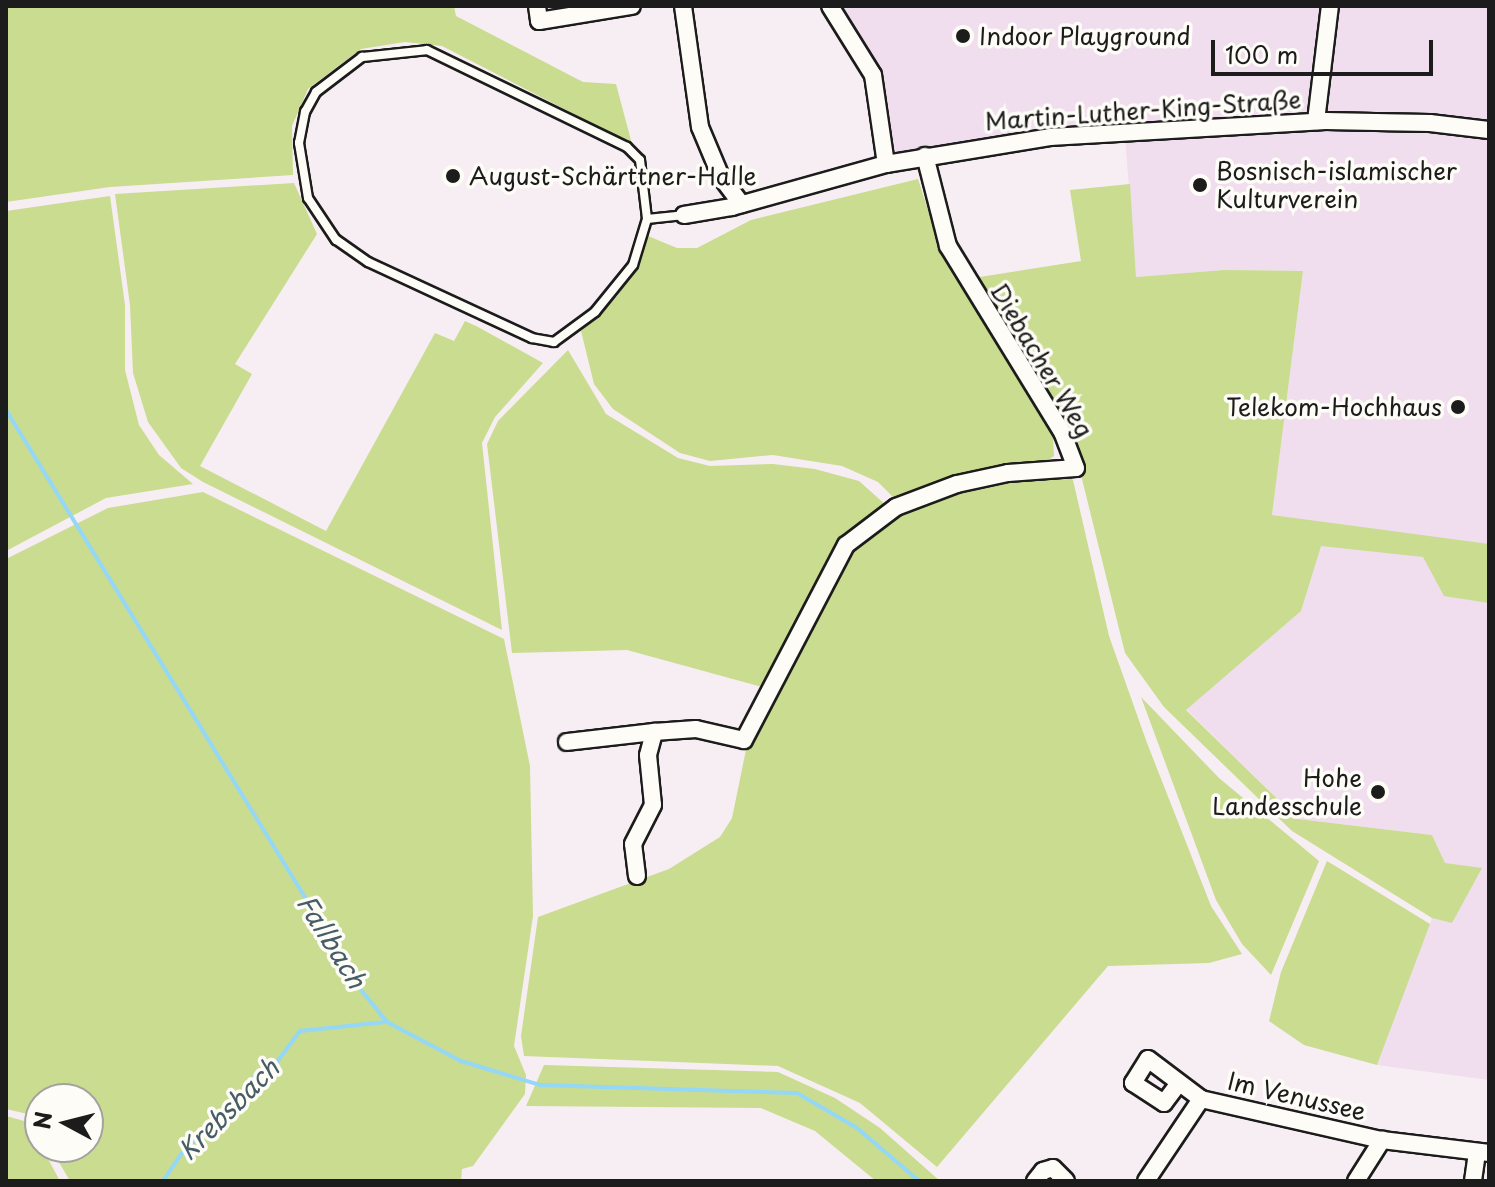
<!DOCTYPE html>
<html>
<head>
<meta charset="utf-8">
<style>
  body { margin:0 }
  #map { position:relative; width:1495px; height:1187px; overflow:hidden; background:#f7eef3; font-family:"Playpen Sans",sans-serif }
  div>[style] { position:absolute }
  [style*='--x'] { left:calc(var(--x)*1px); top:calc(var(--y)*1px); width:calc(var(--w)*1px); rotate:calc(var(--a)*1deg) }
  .built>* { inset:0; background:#f0deee }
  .green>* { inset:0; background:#c9dc90 }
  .stream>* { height:4px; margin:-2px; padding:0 2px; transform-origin:2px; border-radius:2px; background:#94d7f6 }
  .roads { filter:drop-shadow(2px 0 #1c1c1c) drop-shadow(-2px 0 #1c1c1c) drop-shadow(0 2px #1c1c1c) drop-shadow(0 -2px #1c1c1c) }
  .service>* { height:8px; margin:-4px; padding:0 4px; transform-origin:4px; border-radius:4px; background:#fdfcf7 }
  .minor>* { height:16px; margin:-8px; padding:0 8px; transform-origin:8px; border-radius:8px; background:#fdfcf7 }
  .dots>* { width:22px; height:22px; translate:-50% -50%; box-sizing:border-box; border:4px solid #fdfcf7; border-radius:50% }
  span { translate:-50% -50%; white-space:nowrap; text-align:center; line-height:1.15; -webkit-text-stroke:7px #fdfcf7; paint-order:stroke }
  .poi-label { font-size:24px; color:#1c1c1c }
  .left { translate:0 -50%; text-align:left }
  .right { translate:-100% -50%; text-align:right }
  .street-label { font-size:24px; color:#1c1c1c }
  .water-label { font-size:26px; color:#465d68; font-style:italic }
  .frame { position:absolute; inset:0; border:8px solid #1c1c1c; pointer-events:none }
  .north { position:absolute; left:24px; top:1083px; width:80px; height:80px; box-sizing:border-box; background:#fdfcf7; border:2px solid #a3a29f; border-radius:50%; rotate:277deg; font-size:22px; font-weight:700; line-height:32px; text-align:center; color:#1c1c1c }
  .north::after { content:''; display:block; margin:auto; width:28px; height:36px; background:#1c1c1c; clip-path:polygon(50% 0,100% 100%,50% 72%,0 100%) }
  .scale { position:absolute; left:1211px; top:40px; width:222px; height:36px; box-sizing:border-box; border:4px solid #1c1c1c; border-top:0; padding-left:10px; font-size:24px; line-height:28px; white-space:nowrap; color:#1c1c1c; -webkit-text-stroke:6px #fdfcf7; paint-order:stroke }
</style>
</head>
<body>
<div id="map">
  <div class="built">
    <i style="clip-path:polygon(836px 6px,1489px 6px,1489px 1080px,1377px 1065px,1432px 918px,1453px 923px,1445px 863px,1432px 835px,1298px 819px,1186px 709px,1301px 611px,1327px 523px,1272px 515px,1303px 271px,1224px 270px,1136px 277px,1124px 124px,1049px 129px,890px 153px,881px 89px)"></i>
  </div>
  <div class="green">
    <i style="clip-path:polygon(6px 6px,454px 6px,456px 16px,583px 82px,616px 84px,632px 144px,442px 46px,405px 42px,361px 49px,308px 89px,292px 126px,293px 175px,110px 187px,6px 202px)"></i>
    <i style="clip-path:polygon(918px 179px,942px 254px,1053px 437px,1054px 456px,1042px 464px,897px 501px,878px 482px,842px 466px,773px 455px,710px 461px,680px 453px,613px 409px,594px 384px,581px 331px,618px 295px,648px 236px,677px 248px,697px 248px,751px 220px)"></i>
    <i style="clip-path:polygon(294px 183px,317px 234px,235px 364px,252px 374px,200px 466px,326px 531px,435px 333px,454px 341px,465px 321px,478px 327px,543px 363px,495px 417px,482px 443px,502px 630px,203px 482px,181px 468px,148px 422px,133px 373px,130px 305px,115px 194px)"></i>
    <i style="clip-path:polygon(1130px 184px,1136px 277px,1224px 270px,1303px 271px,1272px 515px,1489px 544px,1489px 603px,1444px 596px,1423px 557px,1321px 546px,1301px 611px,1186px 710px,1298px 819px,1432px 835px,1445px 863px,1482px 868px,1452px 923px,1432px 918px,1292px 831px,1164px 707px,1125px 653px,1079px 467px,973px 278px,1081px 261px,1070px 190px)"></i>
    <i style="clip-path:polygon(110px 196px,125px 305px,125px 370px,139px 425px,159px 455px,193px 484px,106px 498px,6px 551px,6px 211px)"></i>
    <i style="clip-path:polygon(568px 350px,606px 414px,678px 458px,710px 466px,773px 464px,815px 469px,859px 481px,887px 506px,832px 556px,762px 687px,627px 650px,512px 653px,487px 444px,498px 421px)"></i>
    <i style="clip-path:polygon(1063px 473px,1073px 480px,1109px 636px,1147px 743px,1211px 906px,1242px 954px,1209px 963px,1108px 966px,937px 1167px,860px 1103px,778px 1066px,524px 1056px,521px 1036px,538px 917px,669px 869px,720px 837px,732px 818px,748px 740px,850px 547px,898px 510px,983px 481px)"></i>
    <i style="clip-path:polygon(203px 492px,504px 639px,530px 766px,533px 916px,514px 1046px,526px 1075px,525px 1094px,473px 1166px,462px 1169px,461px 1181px,70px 1181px,50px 1147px,88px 1147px,88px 1099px,40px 1099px,40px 1129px,32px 1115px,6px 1109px,6px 559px,108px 508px)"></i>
    <i style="clip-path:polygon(1141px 697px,1219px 778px,1319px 861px,1271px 975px,1242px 944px,1216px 900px)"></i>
    <i style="clip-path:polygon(1327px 861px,1430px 924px,1377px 1065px,1304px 1045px,1269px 1021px,1281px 972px)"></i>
    <i style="clip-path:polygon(544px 1065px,778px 1072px,835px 1098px,880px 1128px,940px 1181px,876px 1181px,815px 1131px,761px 1108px,526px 1106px)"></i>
    <i style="clip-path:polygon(6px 1116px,28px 1122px,60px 1181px,6px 1181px)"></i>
  </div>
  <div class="stream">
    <i style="--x:6;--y:410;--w:625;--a:58.47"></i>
    <i style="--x:333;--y:943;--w:28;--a:67"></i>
    <i style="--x:344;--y:969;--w:68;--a:50.9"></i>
    <i style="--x:387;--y:1022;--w:84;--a:27.8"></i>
    <i style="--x:461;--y:1061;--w:83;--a:16.9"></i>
    <i style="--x:540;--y:1085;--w:257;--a:1.8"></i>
    <i style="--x:797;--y:1093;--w:69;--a:30.3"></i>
    <i style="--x:857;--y:1128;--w:82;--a:40.5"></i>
    <i style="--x:163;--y:1181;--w:36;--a:-56"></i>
    <i style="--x:183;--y:1151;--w:72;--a:-40.5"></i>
    <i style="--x:238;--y:1104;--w:30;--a:-60"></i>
    <i style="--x:253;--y:1078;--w:24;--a:-30"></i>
    <i style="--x:274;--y:1066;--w:44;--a:-53.4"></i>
    <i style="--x:300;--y:1031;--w:86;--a:-6"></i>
  </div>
  <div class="roads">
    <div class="service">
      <i style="--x:427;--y:50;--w:222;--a:25.9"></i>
      <i style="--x:627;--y:147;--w:18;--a:45"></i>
      <i style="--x:640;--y:160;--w:59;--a:83.2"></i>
      <i style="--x:647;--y:219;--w:48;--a:106.9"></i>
      <i style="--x:633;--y:265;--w:60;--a:129"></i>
      <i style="--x:595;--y:312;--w:51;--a:143.8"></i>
      <i style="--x:554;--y:342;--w:22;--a:-170"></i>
      <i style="--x:532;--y:338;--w:181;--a:-155.1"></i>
      <i style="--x:368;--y:262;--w:39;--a:-145"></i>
      <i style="--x:336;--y:240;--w:50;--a:-123.7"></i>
      <i style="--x:308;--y:198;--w:56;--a:-99.3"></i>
      <i style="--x:299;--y:143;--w:32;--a:-79"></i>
      <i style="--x:305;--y:112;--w:23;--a:-61"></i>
      <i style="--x:316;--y:92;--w:58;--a:-37.3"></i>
      <i style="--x:362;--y:57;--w:65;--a:-6.1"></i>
      <i style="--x:647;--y:219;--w:37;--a:-6"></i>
    </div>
    <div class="minor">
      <i style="--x:537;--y:6;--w:15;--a:82"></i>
      <i style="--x:539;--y:21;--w:94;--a:-9.2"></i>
      <i style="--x:683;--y:6;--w:122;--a:82"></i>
      <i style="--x:700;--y:127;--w:54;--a:67.2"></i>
      <i style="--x:721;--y:177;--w:34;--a:53"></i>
      <i style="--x:830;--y:6;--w:81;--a:58.1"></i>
      <i style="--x:873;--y:75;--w:90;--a:81.7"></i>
      <i style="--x:1316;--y:121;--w:116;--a:-83.1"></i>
      <i style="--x:684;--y:215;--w:49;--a:-9.5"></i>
      <i style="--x:732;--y:207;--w:160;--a:-15.6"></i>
      <i style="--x:886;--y:164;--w:166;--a:-9.3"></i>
      <i style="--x:1050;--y:137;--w:276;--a:-3.3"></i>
      <i style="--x:1326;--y:121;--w:104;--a:1.1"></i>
      <i style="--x:1430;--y:123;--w:59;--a:6.8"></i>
      <i style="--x:567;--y:742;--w:88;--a:-6.6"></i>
      <i style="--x:637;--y:876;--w:32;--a:-97"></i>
      <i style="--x:633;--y:844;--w:44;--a:-62.9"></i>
      <i style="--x:653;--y:805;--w:50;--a:-95.7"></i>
      <i style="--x:648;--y:755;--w:24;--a:-75"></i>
      <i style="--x:654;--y:732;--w:42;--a:-4.1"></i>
      <i style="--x:696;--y:729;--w:49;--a:12.9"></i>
      <i style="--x:744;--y:740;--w:220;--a:-62.4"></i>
      <i style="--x:846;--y:545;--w:63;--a:-37.2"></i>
      <i style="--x:896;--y:507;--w:65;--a:-20.7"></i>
      <i style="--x:957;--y:484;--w:52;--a:-12.2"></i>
      <i style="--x:1008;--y:473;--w:68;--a:-4.2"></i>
      <i style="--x:1076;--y:468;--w:39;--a:-111"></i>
      <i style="--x:1062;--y:432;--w:218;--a:-121.5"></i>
      <i style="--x:948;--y:246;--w:93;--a:-104.3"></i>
      <i style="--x:1179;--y:1083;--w:25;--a:127"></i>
      <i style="--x:1164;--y:1103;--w:37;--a:-147"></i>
      <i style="--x:1133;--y:1083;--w:28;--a:-58"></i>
      <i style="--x:1148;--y:1059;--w:66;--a:37"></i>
      <i style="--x:1035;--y:1181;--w:13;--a:-51"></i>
      <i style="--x:1043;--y:1171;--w:10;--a:-17"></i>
      <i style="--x:1053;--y:1168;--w:18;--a:45"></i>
      <i style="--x:1146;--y:1181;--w:99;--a:-56.1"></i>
      <i style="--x:1201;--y:1099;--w:186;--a:12.8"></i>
      <i style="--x:1382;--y:1140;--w:108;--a:6.9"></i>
      <i style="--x:1356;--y:1181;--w:49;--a:-57.6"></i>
      <i style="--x:1473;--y:1181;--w:29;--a:-82"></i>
    </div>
  </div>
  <div class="dots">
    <i style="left:963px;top:36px;background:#1c1c1c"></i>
    <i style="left:453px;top:176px;background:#1c1c1c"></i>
    <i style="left:1200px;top:185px;background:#1c1c1c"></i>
    <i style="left:1458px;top:407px;background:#1c1c1c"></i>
    <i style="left:1378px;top:792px;background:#1c1c1c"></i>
  </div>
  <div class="poi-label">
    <span class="left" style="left:979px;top:36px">Indoor Playground</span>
    <span class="left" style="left:1216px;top:185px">Bosnisch-islamischer<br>Kulturverein</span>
    <span class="left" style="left:469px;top:176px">August-Schärttner-Halle</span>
    <span class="right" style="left:1442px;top:407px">Telekom-Hochhaus</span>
    <span class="right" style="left:1362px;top:792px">Hohe<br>Landesschule</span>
  </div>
  <div class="street-label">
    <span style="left:1143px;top:110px;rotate:-4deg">Martin-Luther-King-Straße</span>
    <span style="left:1042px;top:360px;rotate:59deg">Diebacher Weg</span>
    <span style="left:1297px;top:1096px;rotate:13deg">Im Venussee</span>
  </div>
  <div class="water-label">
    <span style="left:332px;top:941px;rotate:58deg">Fallbach</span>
    <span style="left:228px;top:1109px;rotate:-45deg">Krebsbach</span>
  </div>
  <div class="frame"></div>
  <div class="north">N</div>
  <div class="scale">100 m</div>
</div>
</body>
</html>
